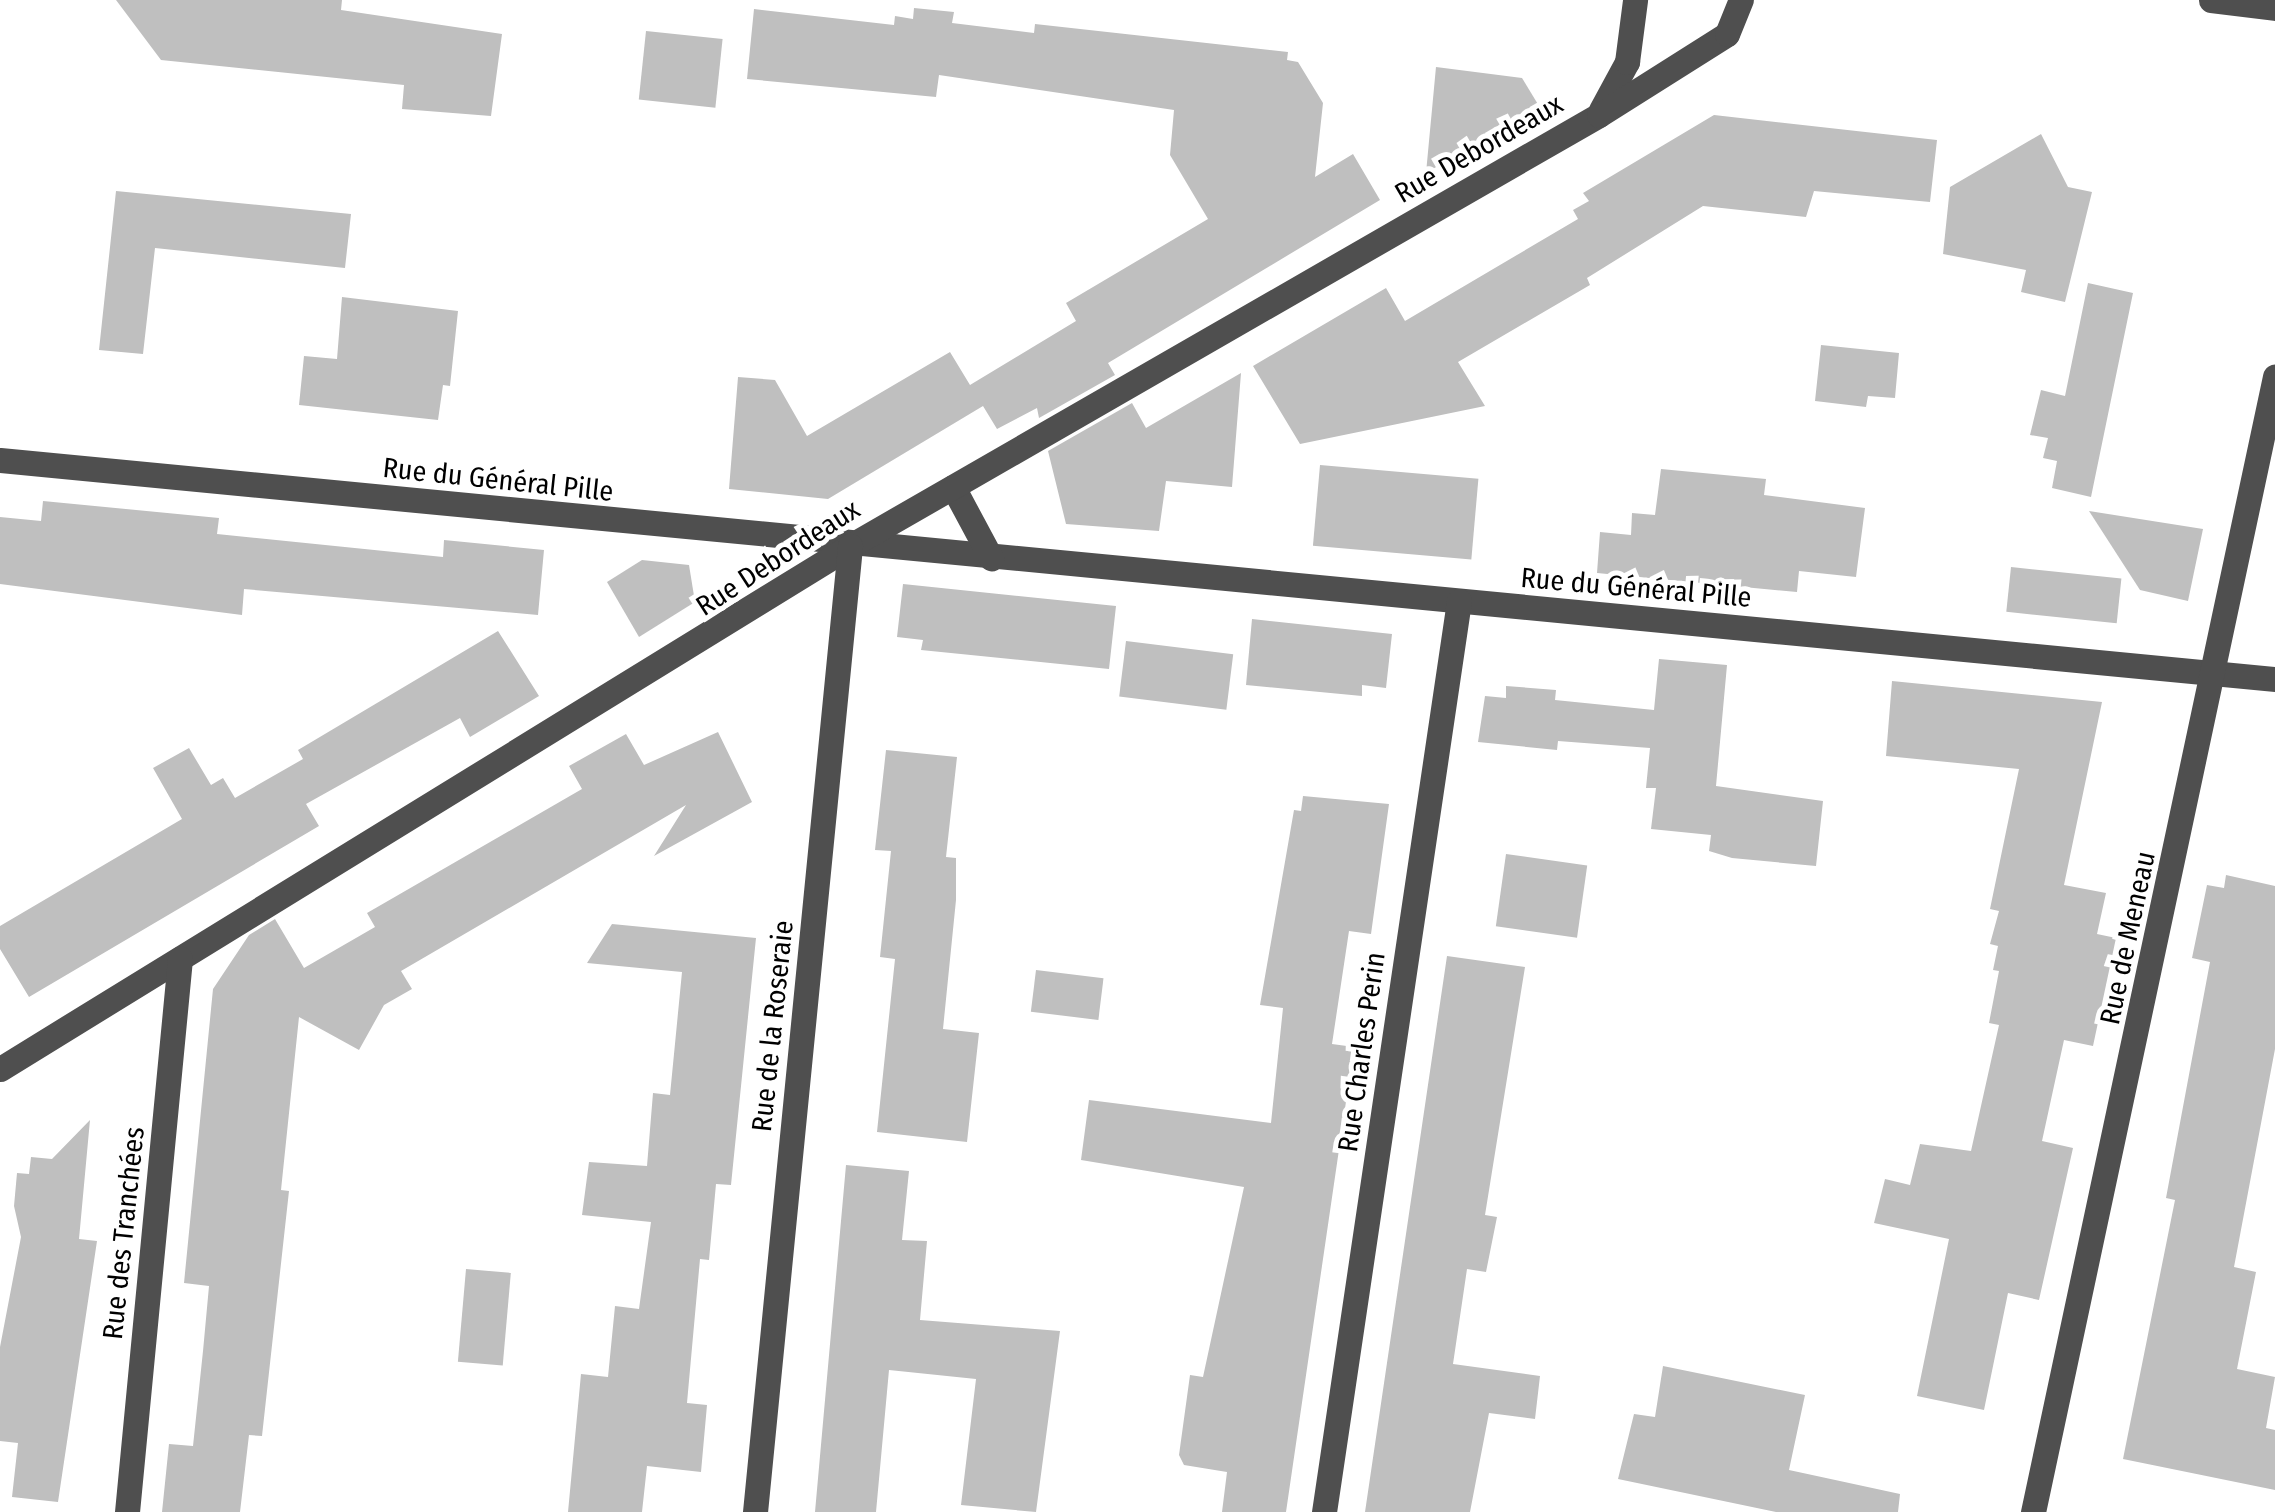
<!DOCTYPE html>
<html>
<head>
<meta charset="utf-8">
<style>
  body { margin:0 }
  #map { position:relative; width:2275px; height:1512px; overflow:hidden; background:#fff; font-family:"Fira Sans Condensed",sans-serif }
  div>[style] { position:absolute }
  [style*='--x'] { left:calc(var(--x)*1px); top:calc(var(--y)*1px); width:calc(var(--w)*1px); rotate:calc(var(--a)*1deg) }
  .building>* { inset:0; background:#bfbfbf; transform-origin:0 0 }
  .minor>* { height:25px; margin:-12.5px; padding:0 12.5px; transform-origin:12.5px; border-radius:12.5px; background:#4f4f4f }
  span { translate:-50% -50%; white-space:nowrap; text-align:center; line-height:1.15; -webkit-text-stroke:10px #fff; paint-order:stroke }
  .street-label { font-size:28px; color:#000 }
</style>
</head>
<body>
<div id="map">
  <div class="building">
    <i style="clip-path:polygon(116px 0,342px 0,341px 10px,502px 34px,491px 116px,402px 109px,404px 85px,161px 60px)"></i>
    <i style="clip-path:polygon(914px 8px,954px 12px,952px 23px,1034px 33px,1035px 24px,1288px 52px,1287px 60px,1298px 62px,1323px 103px,1315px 177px,1353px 154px,1380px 200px,1108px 363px,1115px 375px,1039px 418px,1037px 408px,997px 429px,983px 406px,828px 499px,729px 489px,738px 377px,775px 380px,807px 436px,950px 352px,970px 385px,1076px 321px,1066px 303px,1208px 219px,1170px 155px,1174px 110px,939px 75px,936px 97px,747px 79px,754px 9px,894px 25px,895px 16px,913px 19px)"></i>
    <i style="left:646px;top:31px;width:77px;height:69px;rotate:6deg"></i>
    <i style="clip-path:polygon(1436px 67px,1522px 78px,1539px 106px,1426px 173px)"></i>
    <i style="clip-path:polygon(1714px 115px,1937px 140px,1930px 202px,1814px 191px,1806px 217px,1703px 206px,1587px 278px,1590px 285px,1458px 362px,1485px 406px,1300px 444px,1253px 366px,1386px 288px,1405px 321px,1578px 219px,1573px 210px,1589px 201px,1583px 193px)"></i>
    <i style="clip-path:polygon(2041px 134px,2068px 187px,2092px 192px,2065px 302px,2021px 292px,2026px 270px,1943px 254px,1950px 187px)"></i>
    <i style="clip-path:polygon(116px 191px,351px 214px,345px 268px,155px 248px,143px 354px,99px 350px)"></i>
    <i style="clip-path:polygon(2088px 283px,2133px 293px,2091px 497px,2052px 488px,2057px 461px,2043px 458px,2048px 438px,2030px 435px,2041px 390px,2065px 396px)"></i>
    <i style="clip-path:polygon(342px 297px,458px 311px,450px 386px,443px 385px,438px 420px,299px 405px,304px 356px,337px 359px)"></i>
    <i style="clip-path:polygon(1821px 345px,1899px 353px,1895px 398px,1868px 396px,1866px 407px,1815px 401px)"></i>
    <i style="clip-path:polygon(1241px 373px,1232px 487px,1166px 481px,1159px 531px,1066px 524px,1048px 451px,1132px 403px,1146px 428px)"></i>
    <i style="left:1320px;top:465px;width:159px;height:81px;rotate:5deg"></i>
    <i style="clip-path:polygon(1661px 469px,1766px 479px,1764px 495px,1865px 508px,1856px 577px,1799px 571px,1797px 592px,1597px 573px,1600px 532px,1631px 535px,1632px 513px,1655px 515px)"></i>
    <i style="clip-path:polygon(43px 501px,219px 518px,217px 534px,443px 557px,444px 540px,544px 550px,538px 615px,244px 589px,242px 615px,0 584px,0 517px,41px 521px)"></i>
    <i style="clip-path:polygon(2089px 511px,2203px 529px,2188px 601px,2140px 590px)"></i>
    <i style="clip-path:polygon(642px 560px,689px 565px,695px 602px,639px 637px,607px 582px)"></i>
    <i style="left:2011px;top:567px;width:111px;height:45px;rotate:6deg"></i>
    <i style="clip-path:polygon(903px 584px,1116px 606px,1109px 669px,921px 650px,923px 640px,897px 637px)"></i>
    <i style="clip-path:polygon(1252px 619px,1392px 634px,1386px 688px,1362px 685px,1362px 696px,1246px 685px)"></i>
    <i style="clip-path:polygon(498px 631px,539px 696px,470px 737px,460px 718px,306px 804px,319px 826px,29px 997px,0 949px,0 926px,182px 819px,153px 768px,189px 748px,211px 785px,223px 778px,235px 798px,303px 759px,298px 750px)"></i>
    <i style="left:1126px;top:641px;width:108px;height:56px;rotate:7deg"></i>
    <i style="clip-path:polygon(1659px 659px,1727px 665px,1716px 786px,1823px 801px,1816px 866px,1732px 858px,1709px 851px,1711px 835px,1651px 829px,1656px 788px,1646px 788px,1650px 748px,1558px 741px,1557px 750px,1478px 742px,1485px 696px,1506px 698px,1506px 686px,1556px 690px,1555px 700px,1654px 710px)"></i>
    <i style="clip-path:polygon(1892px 681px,2102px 702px,2064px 885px,2106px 893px,2097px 934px,2116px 938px,2093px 1046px,2064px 1040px,2042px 1141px,2073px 1148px,2039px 1300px,2008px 1293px,1984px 1410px,1917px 1396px,1949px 1239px,1874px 1223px,1885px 1179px,1910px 1185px,1920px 1144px,1971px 1151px,1999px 1025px,1989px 1023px,1999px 971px,1993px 970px,1998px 946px,1990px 944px,1999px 911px,1990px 909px,2019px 769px,1886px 756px)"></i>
    <i style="clip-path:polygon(718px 732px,752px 802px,654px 856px,686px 805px,401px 971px,412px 989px,384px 1005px,359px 1050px,299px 1017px,281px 1190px,289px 1191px,262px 1436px,249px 1435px,240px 1512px,162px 1512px,169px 1444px,193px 1446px,203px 1351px,209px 1286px,184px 1283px,213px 989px,249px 935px,275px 919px,304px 968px,375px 927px,367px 913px,582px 789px,569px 766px,626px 734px,644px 765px)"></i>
    <i style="clip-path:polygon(886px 750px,957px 757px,946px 857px,956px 858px,956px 900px,943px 1029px,979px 1033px,967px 1142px,877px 1132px,895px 959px,880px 957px,891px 851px,875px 850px)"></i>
    <i style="clip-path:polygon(1303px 796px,1389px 804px,1371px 934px,1349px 931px,1332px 1044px,1354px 1047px,1286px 1512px,1222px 1512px,1227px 1472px,1184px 1465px,1179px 1455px,1190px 1375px,1203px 1377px,1244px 1187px,1081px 1160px,1089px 1100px,1271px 1123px,1283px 1008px,1260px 1005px,1294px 810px,1301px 811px)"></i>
    <i style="left:1506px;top:854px;width:82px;height:73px;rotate:8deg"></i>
    <i style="clip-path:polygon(2226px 875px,2275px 886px,2275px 1049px,2234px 1267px,2256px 1272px,2237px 1369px,2275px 1377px,2266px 1428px,2275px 1430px,2275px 1490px,2123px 1459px,2175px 1200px,2166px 1198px,2210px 962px,2192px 958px,2207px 885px,2224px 888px)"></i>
    <i style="clip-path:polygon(612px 924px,756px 938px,731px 1185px,716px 1184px,709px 1260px,700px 1259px,687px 1403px,707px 1405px,701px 1472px,647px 1466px,642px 1512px,568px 1512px,581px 1374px,608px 1377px,615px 1306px,639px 1309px,651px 1222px,582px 1215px,589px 1162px,647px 1166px,653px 1093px,670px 1095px,682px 972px,587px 963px)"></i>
    <i style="clip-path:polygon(1447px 956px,1525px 967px,1485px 1215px,1497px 1217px,1486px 1272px,1467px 1269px,1453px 1364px,1540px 1376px,1535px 1419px,1489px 1413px,1470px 1512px,1365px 1512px)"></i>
    <i style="left:1036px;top:970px;width:68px;height:42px;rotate:7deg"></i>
    <i style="clip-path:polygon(90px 1120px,79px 1239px,97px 1241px,58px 1502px,12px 1497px,18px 1443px,0 1441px,0 1347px,21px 1237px,14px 1206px,17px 1173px,29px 1174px,31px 1157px,52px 1159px)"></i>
    <i style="clip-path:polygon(846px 1165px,909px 1171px,902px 1240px,927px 1241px,920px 1320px,1060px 1331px,1036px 1512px,961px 1505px,976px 1379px,889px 1370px,876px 1512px,815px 1512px)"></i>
    <i style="left:466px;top:1269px;width:45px;height:93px;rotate:5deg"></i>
    <i style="clip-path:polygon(1663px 1366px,1805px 1395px,1789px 1470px,1900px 1494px,1898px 1512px,1776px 1512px,1618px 1479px,1634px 1414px,1655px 1417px)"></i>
  </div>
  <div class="minor">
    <i style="--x:2211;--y:0;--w:64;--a:7.1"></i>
    <i style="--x:1601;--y:110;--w:55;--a:-61.6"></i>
    <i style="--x:1627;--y:62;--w:63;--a:-82.6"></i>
    <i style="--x:0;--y:460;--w:2286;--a:5.5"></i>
    <i style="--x:953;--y:487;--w:81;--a:61.8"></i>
    <i style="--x:0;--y:1069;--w:998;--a:-31.6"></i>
    <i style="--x:850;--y:546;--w:864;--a:-29.92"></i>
    <i style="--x:1599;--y:115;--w:151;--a:-32.3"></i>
    <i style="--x:1727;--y:34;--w:37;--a:-68"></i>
    <i style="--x:127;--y:1512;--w:556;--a:-84.53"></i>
    <i style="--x:755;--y:1512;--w:971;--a:-84.38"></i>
    <i style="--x:1324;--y:1512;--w:921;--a:-81.57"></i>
    <i style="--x:2033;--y:1512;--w:1161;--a:-77.97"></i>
  </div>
  <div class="street-label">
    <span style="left:1479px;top:149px;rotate:-30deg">Rue Debordeaux</span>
    <span style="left:498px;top:480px;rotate:6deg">Rue du Général Pille</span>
    <span style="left:778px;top:558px;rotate:-33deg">Rue Debordeaux</span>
    <span style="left:1636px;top:588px;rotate:5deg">Rue du Général Pille</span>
    <span style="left:2128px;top:938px;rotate:-78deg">Rue de Meneau</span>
    <span style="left:773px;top:1026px;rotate:-84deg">Rue de la Roseraie</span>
    <span style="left:1362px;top:1052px;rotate:-82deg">Rue Charles Perin</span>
    <span style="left:124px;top:1233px;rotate:-84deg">Rue des Tranchées</span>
  </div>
</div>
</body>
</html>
